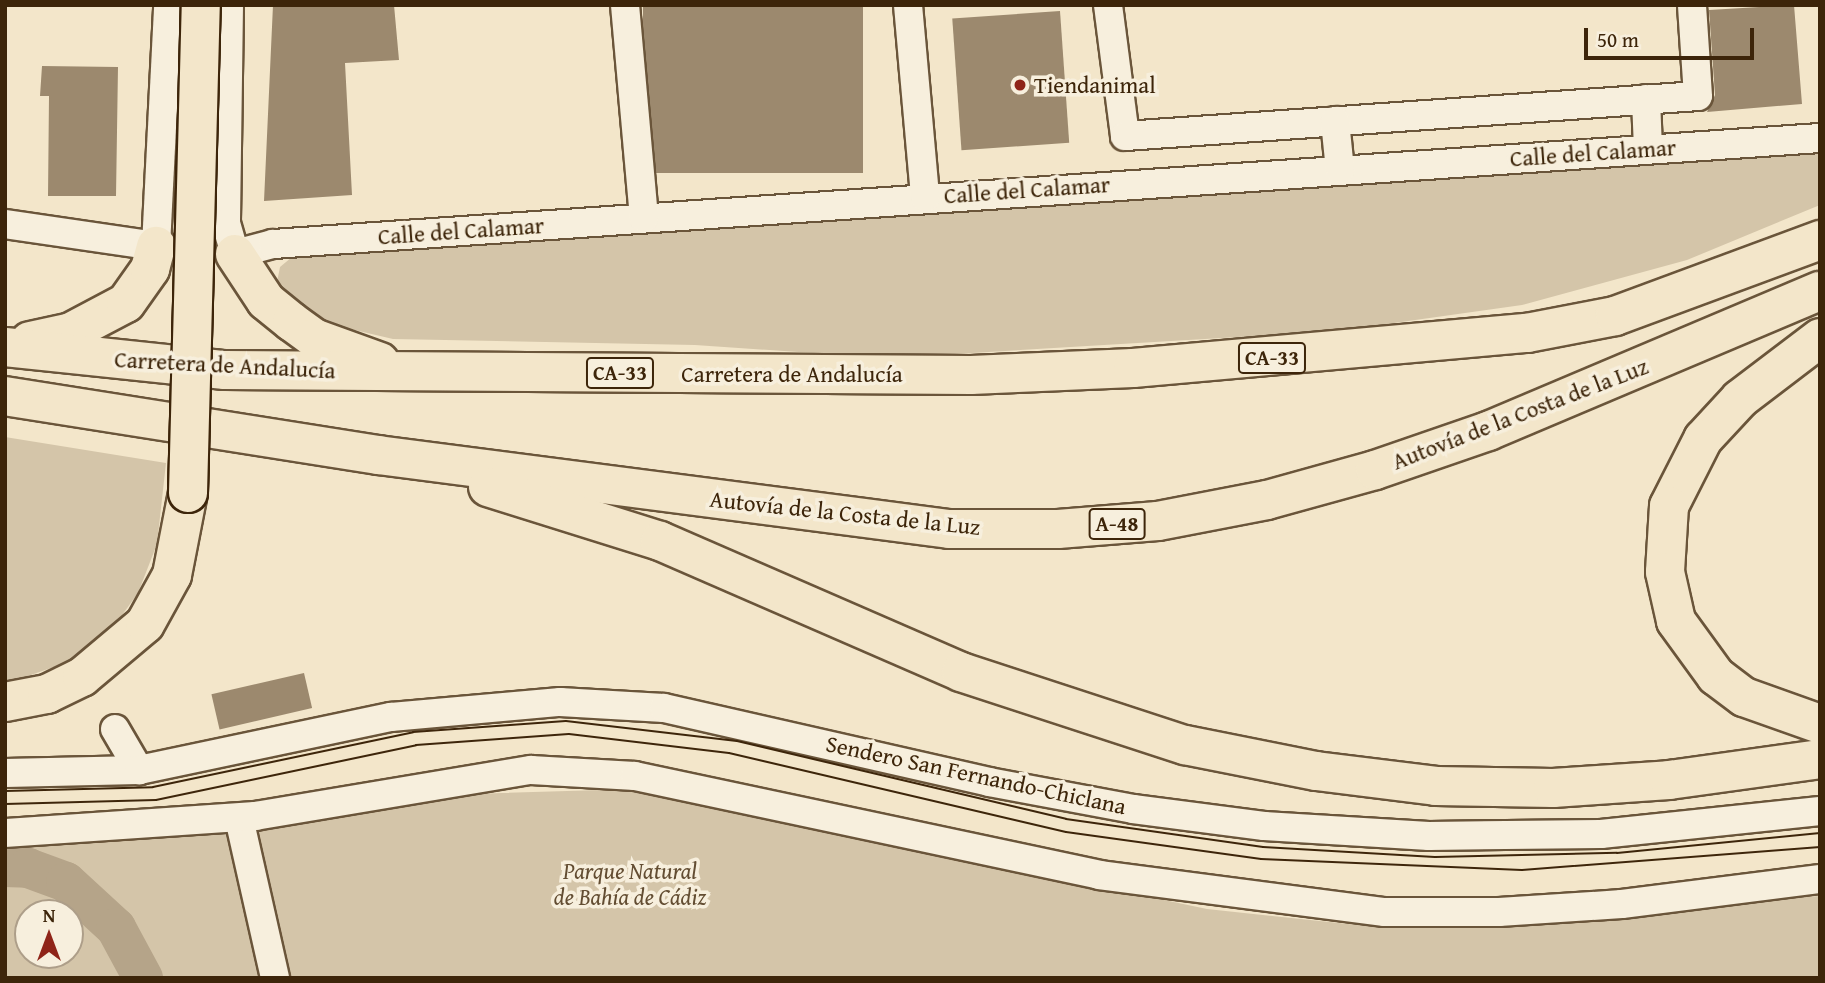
<!DOCTYPE html>
<html>
<head>
<meta charset="utf-8">
<style>
  body { margin:0 }
  #map { position:relative; width:1825px; height:983px; overflow:hidden; background:#f3e6ca; font-family:"Gentium Book Plus",serif }
  div>[style] { position:absolute }
  [style*='--x'] { left:calc(var(--x)*1px); top:calc(var(--y)*1px); width:calc(var(--w)*1px); rotate:calc(var(--a)*1deg) }
  .green>* { inset:0; background:#d4c5a9 }
  .river>* { height:40px; margin:-20px; padding:0 20px; transform-origin:20px; border-radius:20px; background:#b5a489 }
  .building>* { inset:0; background:#9c896e; transform-origin:0 0 }
  .roads { filter:drop-shadow(2px 0 #6a553a) drop-shadow(-2px 0 #6a553a) drop-shadow(0 2px #6a553a) drop-shadow(0 -2px #6a553a) }
  .minor>* { height:28px; margin:-14px; padding:0 14px; transform-origin:14px; border-radius:14px; background:#f7efdd }
  .highway>* { height:38px; margin:-19px; padding:0 19px; transform-origin:19px; border-radius:19px; background:#f3e6ca }
  .tram>* { height:2px; margin:-1px; padding:0 1px; transform-origin:1px; border-radius:1px; background:#3d250a }
  .bridges { filter:drop-shadow(2px 0 #3d250a) drop-shadow(-2px 0 #3d250a) drop-shadow(0 2px #3d250a) drop-shadow(0 -2px #3d250a) }
  .highway-bridge>* { height:38px; margin:-19px; padding:0 19px; transform-origin:19px; border-radius:19px; background:#f3e6ca }
  .dots>* { width:19px; height:19px; translate:-50% -50%; box-sizing:border-box; border:4px solid #f7efdd; border-radius:50% }
  span { translate:-50% -50%; white-space:nowrap; text-align:center; line-height:1.15; -webkit-text-stroke:7px #f7efdd; paint-order:stroke }
  .shield-label span { padding:2px 5px; background:#f7efdd; border:2px solid; border-radius:5px; -webkit-text-stroke-width:0 }
  .shield-label { font-size:21px; color:#3d250a; font-weight:700 }
  .poi-label { font-size:23px; color:#3d250a }
  .left { translate:0 -50%; text-align:left }
  .street-label { font-size:23px; color:#3d250a }
  .park-label { font-size:23px; color:#634d32; font-style:italic }
  .frame { position:absolute; inset:0; border:7px solid #3d250a; pointer-events:none }
  .north { position:absolute; left:14px; top:899px; width:70px; height:70px; box-sizing:border-box; background:#f7efdd; border:2px solid #ad9e89; border-radius:50%; rotate:0deg; font-size:19px; font-weight:700; line-height:28px; text-align:center; color:#3d250a }
  .north::after { content:''; display:block; margin:auto; width:24px; height:32px; background:#8f2418; clip-path:polygon(50% 0,100% 100%,50% 72%,0 100%) }
  .scale { position:absolute; left:1584px; top:28px; width:170px; height:32px; box-sizing:border-box; border:4px solid #3d250a; border-top:0; padding-left:9px; font-size:21px; line-height:24px; white-space:nowrap; color:#3d250a; -webkit-text-stroke:5px #f7efdd; paint-order:stroke }
</style>
</head>
<body>
<div id="map">
  <div class="green">
    <i style="clip-path:polygon(1820px 150px,1820px 205px,1687px 260px,1522px 305px,1337px 331px,887px 358px,695px 345px,393px 339px,329px 324px,302px 310px,277px 282px,280px 267px,292px 257px)"></i>
    <i style="clip-path:polygon(5px 437px,166px 463px,157px 544px,138px 593px,112px 629px,71px 661px,5px 684px)"></i>
    <i style="clip-path:polygon(evenodd,635px 789px,1207px 909px,1386px 928px,1820px 896px,1820px 978px,5px 978px,5px 848px,318px 820px,471px 794px,635px 789px,28px 913px,70px 913px,70px 955px,28px 955px,28px 913px)"></i>
  </div>
  <div class="river">
    <i style="--x:5;--y:867;--w:23;--a:2"></i>
    <i style="--x:28;--y:868;--w:40;--a:20.2"></i>
    <i style="--x:66;--y:882;--w:68;--a:42.6"></i>
    <i style="--x:116;--y:928;--w:57;--a:61.6"></i>
  </div>
  <div class="building">
    <i style="clip-path:polygon(273px 5px,394px 5px,399px 60px,345px 63px,352px 195px,264px 201px)"></i>
    <i style="left:643px;top:5px;width:220px;height:168px"></i>
    <i style="clip-path:polygon(1794px 5px,1802px 104px,1707px 112px,1715px 95px,1709px 10px)"></i>
    <i style="left:1060px;top:11px;width:132px;height:108px;rotate:86deg"></i>
    <i style="clip-path:polygon(42px 66px,118px 67px,116px 196px,48px 196px,49px 96px,40px 96px)"></i>
    <i style="left:304px;top:673px;width:36px;height:95px;rotate:77deg"></i>
  </div>
  <div class="roads">
    <div class="minor">
      <i style="--x:229;--y:5;--w:218;--a:90.8"></i>
      <i style="--x:226;--y:223;--w:32;--a:74"></i>
      <i style="--x:235;--y:254;--w:39;--a:-15"></i>
      <i style="--x:273;--y:244;--w:1551;--a:-3.92"></i>
      <i style="--x:625;--y:5;--w:214;--a:84.9"></i>
      <i style="--x:908;--y:5;--w:193;--a:84.9"></i>
      <i style="--x:1108;--y:5;--w:132;--a:82.6"></i>
      <i style="--x:1125;--y:136;--w:574;--a:-3.99"></i>
      <i style="--x:1698;--y:96;--w:91;--a:-93.8"></i>
      <i style="--x:1646;--y:99;--w:50;--a:87.7"></i>
      <i style="--x:1335;--y:121;--w:49;--a:84.2"></i>
      <i style="--x:5;--y:224;--w:153;--a:8.3"></i>
      <i style="--x:156;--y:246;--w:241;--a:-87.1"></i>
      <i style="--x:115;--y:729;--w:48;--a:59.7"></i>
      <i style="--x:5;--y:773;--w:134;--a:-1.3"></i>
      <i style="--x:139;--y:770;--w:258;--a:-11.9"></i>
      <i style="--x:391;--y:717;--w:170;--a:-5.1"></i>
      <i style="--x:560;--y:702;--w:104;--a:3.3"></i>
      <i style="--x:664;--y:708;--w:333;--a:12.8"></i>
      <i style="--x:989;--y:782;--w:147;--a:10.6"></i>
      <i style="--x:1133;--y:809;--w:132;--a:7.4"></i>
      <i style="--x:1264;--y:826;--w:165;--a:3.5"></i>
      <i style="--x:1429;--y:836;--w:172;--a:-0.7"></i>
      <i style="--x:1601;--y:834;--w:220;--a:-6"></i>
      <i style="--x:239;--y:818;--w:164;--a:77.3"></i>
      <i style="--x:5;--y:833;--w:251;--a:-3.9"></i>
      <i style="--x:255;--y:816;--w:280;--a:-9.5"></i>
      <i style="--x:531;--y:770;--w:104;--a:3.3"></i>
      <i style="--x:635;--y:776;--w:474;--a:12"></i>
      <i style="--x:1099;--y:875;--w:288;--a:7.4"></i>
      <i style="--x:1385;--y:912;--w:114;--a:0"></i>
      <i style="--x:1499;--y:912;--w:123;--a:-3.7"></i>
      <i style="--x:1622;--y:904;--w:200;--a:-7.2"></i>
    </div>
    <div class="highway">
      <i style="--x:235;--y:254;--w:56;--a:56.6"></i>
      <i style="--x:266;--y:301;--w:33;--a:39"></i>
      <i style="--x:292;--y:322;--w:27;--a:36"></i>
      <i style="--x:314;--y:338;--w:70;--a:20"></i>
      <i style="--x:1820;--y:338;--w:101;--a:142.7"></i>
      <i style="--x:1740;--y:399;--w:54;--a:132.8"></i>
      <i style="--x:1703;--y:439;--w:75;--a:116.9"></i>
      <i style="--x:1669;--y:506;--w:66;--a:93.5"></i>
      <i style="--x:1665;--y:572;--w:50;--a:77.3"></i>
      <i style="--x:1676;--y:621;--w:68;--a:54"></i>
      <i style="--x:1716;--y:676;--w:35;--a:37"></i>
      <i style="--x:1744;--y:697;--w:81;--a:19.6"></i>
      <i style="--x:30;--y:341;--w:40;--a:-12"></i>
      <i style="--x:69;--y:333;--w:64;--a:-27.8"></i>
      <i style="--x:126;--y:303;--w:42;--a:-54.8"></i>
      <i style="--x:150;--y:269;--w:24;--a:-75"></i>
      <i style="--x:5;--y:347;--w:221;--a:6"></i>
      <i style="--x:225;--y:370;--w:746;--a:0.38"></i>
      <i style="--x:971;--y:375;--w:162;--a:-2.5"></i>
      <i style="--x:1133;--y:368;--w:396;--a:-5.1"></i>
      <i style="--x:1527;--y:333;--w:90;--a:-10.9"></i>
      <i style="--x:1615;--y:316;--w:219;--a:-20.3"></i>
      <i style="--x:5;--y:396;--w:378;--a:9"></i>
      <i style="--x:378;--y:455;--w:576;--a:7.38"></i>
      <i style="--x:949;--y:529;--w:109;--a:0"></i>
      <i style="--x:1058;--y:529;--w:100;--a:-4.6"></i>
      <i style="--x:1158;--y:521;--w:111;--a:-10.9"></i>
      <i style="--x:1267;--y:500;--w:112;--a:-15.5"></i>
      <i style="--x:1375;--y:470;--w:120;--a:-19"></i>
      <i style="--x:1488;--y:431;--w:360;--a:-22.9"></i>
      <i style="--x:488;--y:487;--w:180;--a:17.4"></i>
      <i style="--x:660;--y:541;--w:328;--a:23.5"></i>
      <i style="--x:961;--y:672;--w:236;--a:18.1"></i>
      <i style="--x:1185;--y:745;--w:134;--a:11.2"></i>
      <i style="--x:1316;--y:771;--w:121;--a:7.1"></i>
      <i style="--x:1436;--y:786;--w:117;--a:1"></i>
      <i style="--x:1553;--y:788;--w:116;--a:-3.9"></i>
      <i style="--x:1669;--y:780;--w:152;--a:-7.9"></i>
      <i style="--x:5;--y:702;--w:43;--a:-10.8"></i>
      <i style="--x:47;--y:694;--w:39;--a:-26"></i>
      <i style="--x:82;--y:677;--w:82;--a:-40.1"></i>
      <i style="--x:145;--y:624;--w:56;--a:-61.1"></i>
      <i style="--x:172;--y:575;--w:84;--a:-79"></i>
    </div>
  </div>
  <div class="tram">
    <i style="--x:5;--y:791;--w:148;--a:-1.5"></i>
    <i style="--x:153;--y:787;--w:266;--a:-11.9"></i>
    <i style="--x:413;--y:732;--w:153;--a:-4.1"></i>
    <i style="--x:566;--y:721;--w:172;--a:6.7"></i>
    <i style="--x:737;--y:741;--w:338;--a:13.3"></i>
    <i style="--x:1066;--y:819;--w:199;--a:8.1"></i>
    <i style="--x:1263;--y:847;--w:172;--a:3.3"></i>
    <i style="--x:1435;--y:857;--w:182;--a:-1.3"></i>
    <i style="--x:1617;--y:853;--w:204;--a:-5.6"></i>
    <i style="--x:5;--y:804;--w:151;--a:-1.5"></i>
    <i style="--x:156;--y:800;--w:266;--a:-11.9"></i>
    <i style="--x:416;--y:745;--w:153;--a:-4.1"></i>
    <i style="--x:569;--y:734;--w:161;--a:6.8"></i>
    <i style="--x:729;--y:753;--w:346;--a:13.2"></i>
    <i style="--x:1066;--y:832;--w:197;--a:7.9"></i>
    <i style="--x:1261;--y:859;--w:261;--a:2.4"></i>
    <i style="--x:1522;--y:870;--w:299;--a:-4.4"></i>
  </div>
  <div class="bridges">
    <div class="highway-bridge">
      <i style="--x:188;--y:493;--w:488;--a:-88.5"></i>
    </div>
  </div>
  <div class="dots">
    <i style="left:1020px;top:85px;background:#8f2418"></i>
  </div>
  <div class="shield-label">
    <span style="left:1272px;top:358px">CA-33</span>
    <span style="left:620px;top:373px">CA-33</span>
    <span style="left:1117px;top:524px">A-48</span>
  </div>
  <div class="poi-label">
    <span class="left" style="left:1034px;top:85px">Tiendanimal</span>
  </div>
  <div class="street-label">
    <span style="left:1593px;top:153px;rotate:-4deg">Calle del Calamar</span>
    <span style="left:1027px;top:190px;rotate:-4deg">Calle del Calamar</span>
    <span style="left:461px;top:231px;rotate:-4deg">Calle del Calamar</span>
    <span style="left:225px;top:365px;rotate:3deg">Carretera de Andalucía</span>
    <span style="left:792px;top:374px">Carretera de Andalucía</span>
    <span style="left:1520px;top:414px;rotate:-21deg">Autovía de la Costa de la Luz</span>
    <span style="left:845px;top:513px;rotate:6deg">Autovía de la Costa de la Luz</span>
    <span style="left:976px;top:775px;rotate:12deg">Sendero San Fernando-Chiclana</span>
  </div>
  <div class="park-label">
    <span style="left:630px;top:884px">Parque Natural<br>de Bahía de Cádiz</span>
  </div>
  <div class="frame"></div>
  <div class="north">N</div>
  <div class="scale">50 m</div>
</div>
</body>
</html>
